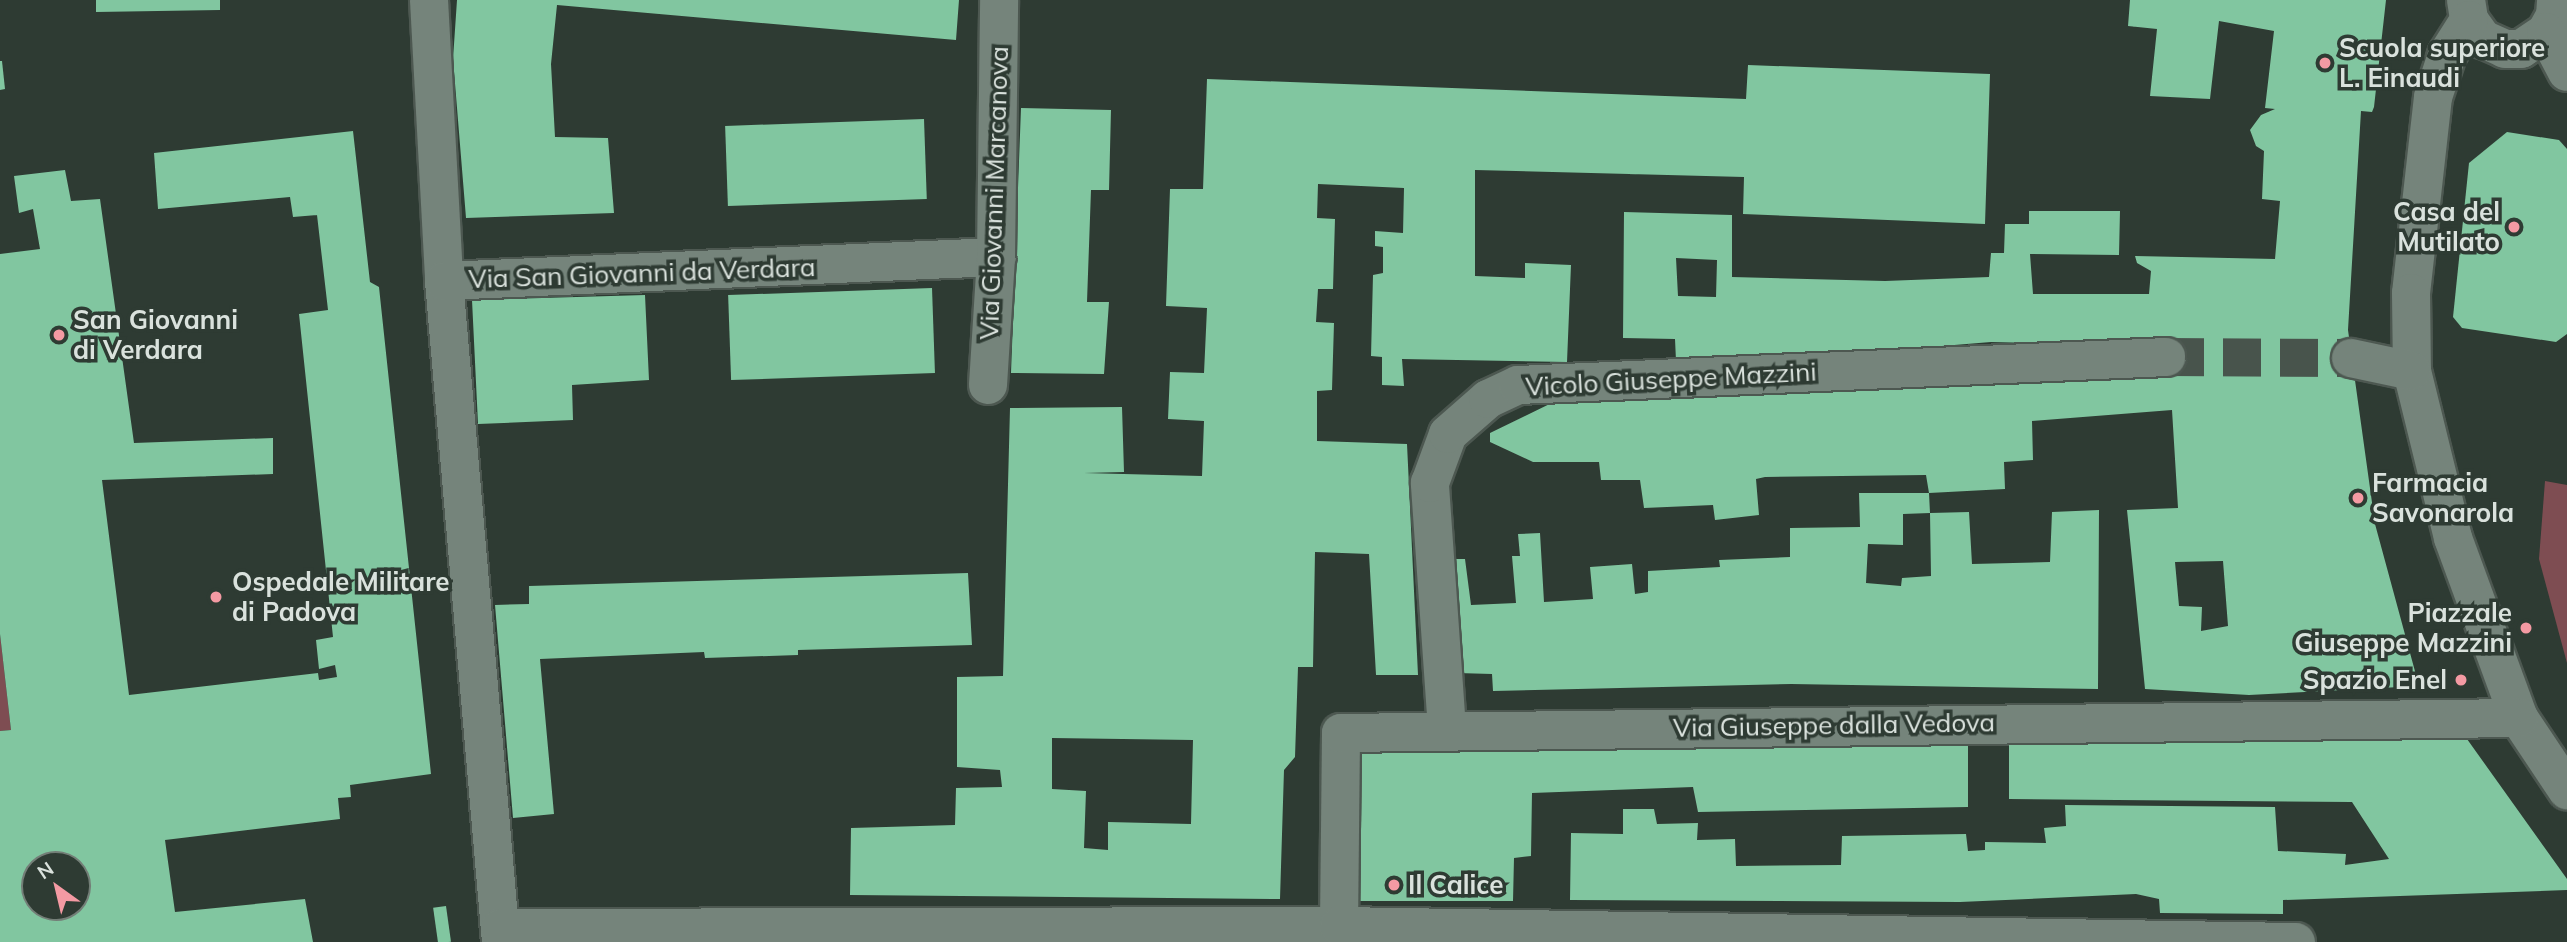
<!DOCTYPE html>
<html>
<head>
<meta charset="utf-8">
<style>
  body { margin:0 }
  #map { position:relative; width:2567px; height:942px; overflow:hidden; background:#2e3b33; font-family:Mulish,sans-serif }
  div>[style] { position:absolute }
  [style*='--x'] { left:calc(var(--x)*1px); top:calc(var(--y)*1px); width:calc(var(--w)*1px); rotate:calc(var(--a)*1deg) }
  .green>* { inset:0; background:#7e4d52 }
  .building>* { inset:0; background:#81c6a0; transform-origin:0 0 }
  .minor-tunnel>* { height:38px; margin-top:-19px; transform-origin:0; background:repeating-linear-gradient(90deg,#48544c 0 38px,transparent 0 57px) }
  .roads { filter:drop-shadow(2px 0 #4d5851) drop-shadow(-2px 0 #4d5851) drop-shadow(0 2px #4d5851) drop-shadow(0 -2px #4d5851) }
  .minor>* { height:38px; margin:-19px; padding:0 19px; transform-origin:19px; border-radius:19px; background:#75847b }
  .dots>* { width:19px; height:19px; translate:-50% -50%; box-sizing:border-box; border:4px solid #2e3b33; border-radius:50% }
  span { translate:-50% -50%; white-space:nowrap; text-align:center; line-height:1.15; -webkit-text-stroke:7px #2e3b33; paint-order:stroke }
  .poi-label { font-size:26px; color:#dae2dd; font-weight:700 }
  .left { translate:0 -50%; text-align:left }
  .right { translate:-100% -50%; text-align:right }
  .street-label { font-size:26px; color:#dae2dd }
  .north { position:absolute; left:21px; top:851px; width:70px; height:70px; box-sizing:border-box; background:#2e3b33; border:2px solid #737e77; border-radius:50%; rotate:326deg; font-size:19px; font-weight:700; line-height:28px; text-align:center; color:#dae2dd }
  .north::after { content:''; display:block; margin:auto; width:24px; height:32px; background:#f49aa3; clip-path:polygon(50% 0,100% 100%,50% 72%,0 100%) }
</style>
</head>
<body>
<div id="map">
  <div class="green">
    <i style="clip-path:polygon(2545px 481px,2567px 485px,2567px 663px,2539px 559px)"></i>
    <i style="clip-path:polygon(0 634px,11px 730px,0 731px)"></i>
  </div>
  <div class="building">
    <i style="clip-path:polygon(96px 0,220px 0,220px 10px,96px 12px)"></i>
    <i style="clip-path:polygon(457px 0,959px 0,956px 40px,557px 5px,551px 64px,555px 137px,608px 138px,614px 213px,466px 218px,453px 59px)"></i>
    <i style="clip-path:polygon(evenodd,2130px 0,2386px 0,2374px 107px,2372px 112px,2361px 111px,2348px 330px,2375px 524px,2419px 686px,2249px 695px,2145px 689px,2127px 510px,2178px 508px,2172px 410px,2032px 421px,2033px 460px,2004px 462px,2005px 489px,1929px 493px,1926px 475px,1765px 477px,1756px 479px,1759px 515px,1715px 520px,1713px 505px,1644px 508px,1640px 480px,1601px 480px,1599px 462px,1533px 462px,1490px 442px,1490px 433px,1568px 395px,1717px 395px,2056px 377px,2165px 346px,1991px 342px,1795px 358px,1676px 361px,1675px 339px,1623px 338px,1624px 212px,1732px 215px,1732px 277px,1885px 281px,1989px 277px,1991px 253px,2004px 253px,2005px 224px,2029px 224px,2029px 211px,2120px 211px,2119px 255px,2030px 254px,2033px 294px,2149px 294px,2151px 271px,2137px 263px,2135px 256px,2275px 259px,2280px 201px,2262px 199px,2264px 151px,2256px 146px,2250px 130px,2261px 115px,2275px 109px,2265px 108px,2274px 31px,2219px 21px,2210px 99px,2150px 96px,2157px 29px,2128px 26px,2130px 0,1676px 258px,1717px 260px,1716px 297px,1678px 296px,1676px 258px,2130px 0,2223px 561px,2228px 626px,2201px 631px,2202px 607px,2179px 606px,2175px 562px,2223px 561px)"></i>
    <i style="clip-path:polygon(0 61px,2px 61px,5px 89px,0 90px)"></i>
    <i style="clip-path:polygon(evenodd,1748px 65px,1990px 74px,1985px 224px,1743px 214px,1744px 177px,1475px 170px,1475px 276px,1525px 278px,1525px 263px,1571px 265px,1567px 362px,1402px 359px,1404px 386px,1382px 385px,1382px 357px,1371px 356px,1373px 275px,1383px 273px,1383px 247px,1375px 246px,1375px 231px,1403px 233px,1404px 188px,1318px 184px,1317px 218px,1335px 219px,1333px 289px,1318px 289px,1316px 322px,1334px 323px,1332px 390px,1317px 391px,1317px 441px,1407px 444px,1418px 675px,1376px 675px,1369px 554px,1315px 552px,1313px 667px,1298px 667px,1295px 757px,1284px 770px,1280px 899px,850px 895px,851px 828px,955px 825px,956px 788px,1002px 787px,1000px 770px,957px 767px,957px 677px,1003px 676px,1010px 408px,1122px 407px,1124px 472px,1084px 473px,1202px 476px,1204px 421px,1168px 419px,1170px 372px,1204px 373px,1207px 308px,1166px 306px,1170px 189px,1203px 189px,1207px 79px,1746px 99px,1748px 65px,1052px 738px,1193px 740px,1191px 824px,1108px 822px,1108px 850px,1084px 848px,1086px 791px,1052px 789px,1052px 738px)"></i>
    <i style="clip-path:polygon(1021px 108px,1111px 110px,1109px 190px,1091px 190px,1087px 302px,1109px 302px,1104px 374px,1011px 373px)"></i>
    <i style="left:924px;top:119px;width:80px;height:199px;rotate:88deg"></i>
    <i style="clip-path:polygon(evenodd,353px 131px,370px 282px,379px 287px,381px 306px,431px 774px,350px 785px,351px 797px,338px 798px,340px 819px,165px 840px,175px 912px,305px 899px,313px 942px,0 942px,0 731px,11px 730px,0 634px,0 254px,40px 249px,33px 209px,19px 213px,14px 176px,65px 170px,71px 201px,100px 199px,134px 443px,273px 438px,273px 474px,102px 480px,129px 695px,318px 673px,319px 680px,337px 677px,335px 665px,319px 669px,316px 640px,333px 637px,299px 314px,328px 310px,317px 215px,293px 217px,290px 197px,158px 209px,154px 153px,353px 131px,35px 865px,77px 865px,77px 907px,35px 907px,35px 865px)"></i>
    <i style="clip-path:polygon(2507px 132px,2559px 140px,2567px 149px,2567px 334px,2556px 342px,2462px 328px,2453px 317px,2469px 163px)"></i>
    <i style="left:932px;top:288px;width:85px;height:204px;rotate:88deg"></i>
    <i style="clip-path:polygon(645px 295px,649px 380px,572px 385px,573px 420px,478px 424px,472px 300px)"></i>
    <i style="clip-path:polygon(1859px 493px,1929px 493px,1930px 513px,1903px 514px,1903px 545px,1868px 544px,1866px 583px,1901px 586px,1902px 578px,1931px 576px,1930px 513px,1969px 512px,1972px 564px,2050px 562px,2052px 512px,2099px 510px,2098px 689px,1791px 684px,1493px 691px,1492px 674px,1457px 673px,1447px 559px,1465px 559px,1471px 605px,1516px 603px,1512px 556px,1520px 556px,1518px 534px,1540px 533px,1544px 602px,1593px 599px,1590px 567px,1632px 564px,1635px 594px,1648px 592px,1648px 571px,1720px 567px,1719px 560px,1790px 557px,1790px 528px,1860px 527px)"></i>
    <i style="clip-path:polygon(968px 573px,972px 645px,798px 650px,798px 655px,705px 658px,704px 652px,540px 659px,554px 814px,513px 818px,495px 605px,529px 604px,529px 586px)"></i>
    <i style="clip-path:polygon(2457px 725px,2567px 879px,2567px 890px,2283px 900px,2283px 914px,2160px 913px,2159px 899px,2136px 894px,1960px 902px,1570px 900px,1571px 833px,1623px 834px,1623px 809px,1654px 809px,1657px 824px,1698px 823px,1697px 840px,1735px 839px,1736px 866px,1841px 865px,1842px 836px,1966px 834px,1968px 851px,1985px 850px,1985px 842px,2046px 843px,2044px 828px,2066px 826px,2065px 805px,2275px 807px,2278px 851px,2346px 854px,2345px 865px,2389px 859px,2352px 802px,2009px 799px,2009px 733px)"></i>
    <i style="clip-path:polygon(1968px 733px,1968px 807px,1698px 812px,1693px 787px,1532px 793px,1531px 856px,1514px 858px,1513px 901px,1358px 901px,1346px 754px,1364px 743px)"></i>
    <i style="left:446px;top:906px;width:36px;height:13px;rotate:82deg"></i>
  </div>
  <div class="minor-tunnel">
    <i style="--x:2166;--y:357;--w:185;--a:0.3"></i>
  </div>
  <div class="roads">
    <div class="minor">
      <i style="--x:429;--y:0;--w:281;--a:86.9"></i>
      <i style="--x:444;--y:281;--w:663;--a:85.07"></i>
      <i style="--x:2466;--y:0;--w:20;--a:81"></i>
      <i style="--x:2469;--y:20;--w:24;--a:54"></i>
      <i style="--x:2483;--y:39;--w:24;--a:24"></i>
      <i style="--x:2505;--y:49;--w:16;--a:0"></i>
      <i style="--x:2521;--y:49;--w:30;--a:-34"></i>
      <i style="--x:2546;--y:32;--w:18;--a:-61"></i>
      <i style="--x:2555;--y:16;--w:16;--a:-86"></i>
      <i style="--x:2469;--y:20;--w:41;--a:122.2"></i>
      <i style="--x:2447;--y:55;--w:44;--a:108.4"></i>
      <i style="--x:2433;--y:97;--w:197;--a:96.4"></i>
      <i style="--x:2411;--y:293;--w:78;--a:89.3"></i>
      <i style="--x:2412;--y:371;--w:172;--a:76.2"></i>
      <i style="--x:2453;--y:538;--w:192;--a:69.9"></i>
      <i style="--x:2519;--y:718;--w:87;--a:56.3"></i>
      <i style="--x:2546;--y:32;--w:45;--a:62.3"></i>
      <i style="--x:444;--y:281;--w:553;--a:-2.49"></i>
      <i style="--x:2351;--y:358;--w:62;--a:12"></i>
      <i style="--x:988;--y:385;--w:128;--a:-86.4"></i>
      <i style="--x:996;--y:257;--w:257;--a:-89.3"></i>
      <i style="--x:1447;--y:729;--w:247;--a:-94"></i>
      <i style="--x:1430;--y:483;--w:52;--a:-69.8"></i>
      <i style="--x:1448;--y:434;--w:53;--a:-41.2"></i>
      <i style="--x:1488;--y:399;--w:33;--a:-25"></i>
      <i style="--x:1518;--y:385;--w:649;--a:-2.47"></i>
      <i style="--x:1339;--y:926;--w:193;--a:-89.4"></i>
      <i style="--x:1341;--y:733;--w:1178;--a:-0.73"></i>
      <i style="--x:500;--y:928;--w:839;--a:-0.14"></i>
      <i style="--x:1339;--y:926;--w:957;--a:0.96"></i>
    </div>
  </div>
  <div class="dots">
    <i style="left:2325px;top:63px;background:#f49aa3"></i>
    <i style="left:2514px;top:227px;background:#f49aa3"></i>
    <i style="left:59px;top:335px;background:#f49aa3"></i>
    <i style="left:2358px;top:498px;background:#f49aa3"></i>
    <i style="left:216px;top:597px;background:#f49aa3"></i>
    <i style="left:2526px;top:628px;background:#f49aa3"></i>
    <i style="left:2461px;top:680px;background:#f49aa3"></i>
    <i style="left:1394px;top:885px;background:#f49aa3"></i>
  </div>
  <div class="poi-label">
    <span class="left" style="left:2339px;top:63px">Scuola superiore<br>L. Einaudi</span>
    <span class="right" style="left:2500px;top:227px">Casa del<br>Mutilato</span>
    <span class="left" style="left:73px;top:335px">San Giovanni<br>di Verdara</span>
    <span class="left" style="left:2372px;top:498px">Farmacia<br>Savonarola</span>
    <span class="left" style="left:232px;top:597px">Ospedale Militare<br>di Padova</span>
    <span class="right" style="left:2512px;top:628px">Piazzale<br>Giuseppe Mazzini</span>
    <span class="right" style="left:2447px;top:680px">Spazio Enel</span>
    <span class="left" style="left:1408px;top:885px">Il Calice</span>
  </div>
  <div class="street-label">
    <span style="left:994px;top:193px;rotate:-88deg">Via Giovanni Marcanova</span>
    <span style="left:642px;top:273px;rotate:-2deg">Via San Giovanni da Verdara</span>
    <span style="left:1671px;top:379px;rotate:-3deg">Vicolo Giuseppe Mazzini</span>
    <span style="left:1834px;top:725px;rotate:-1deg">Via Giuseppe dalla Vedova</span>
  </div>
  <div class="north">N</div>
</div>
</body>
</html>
